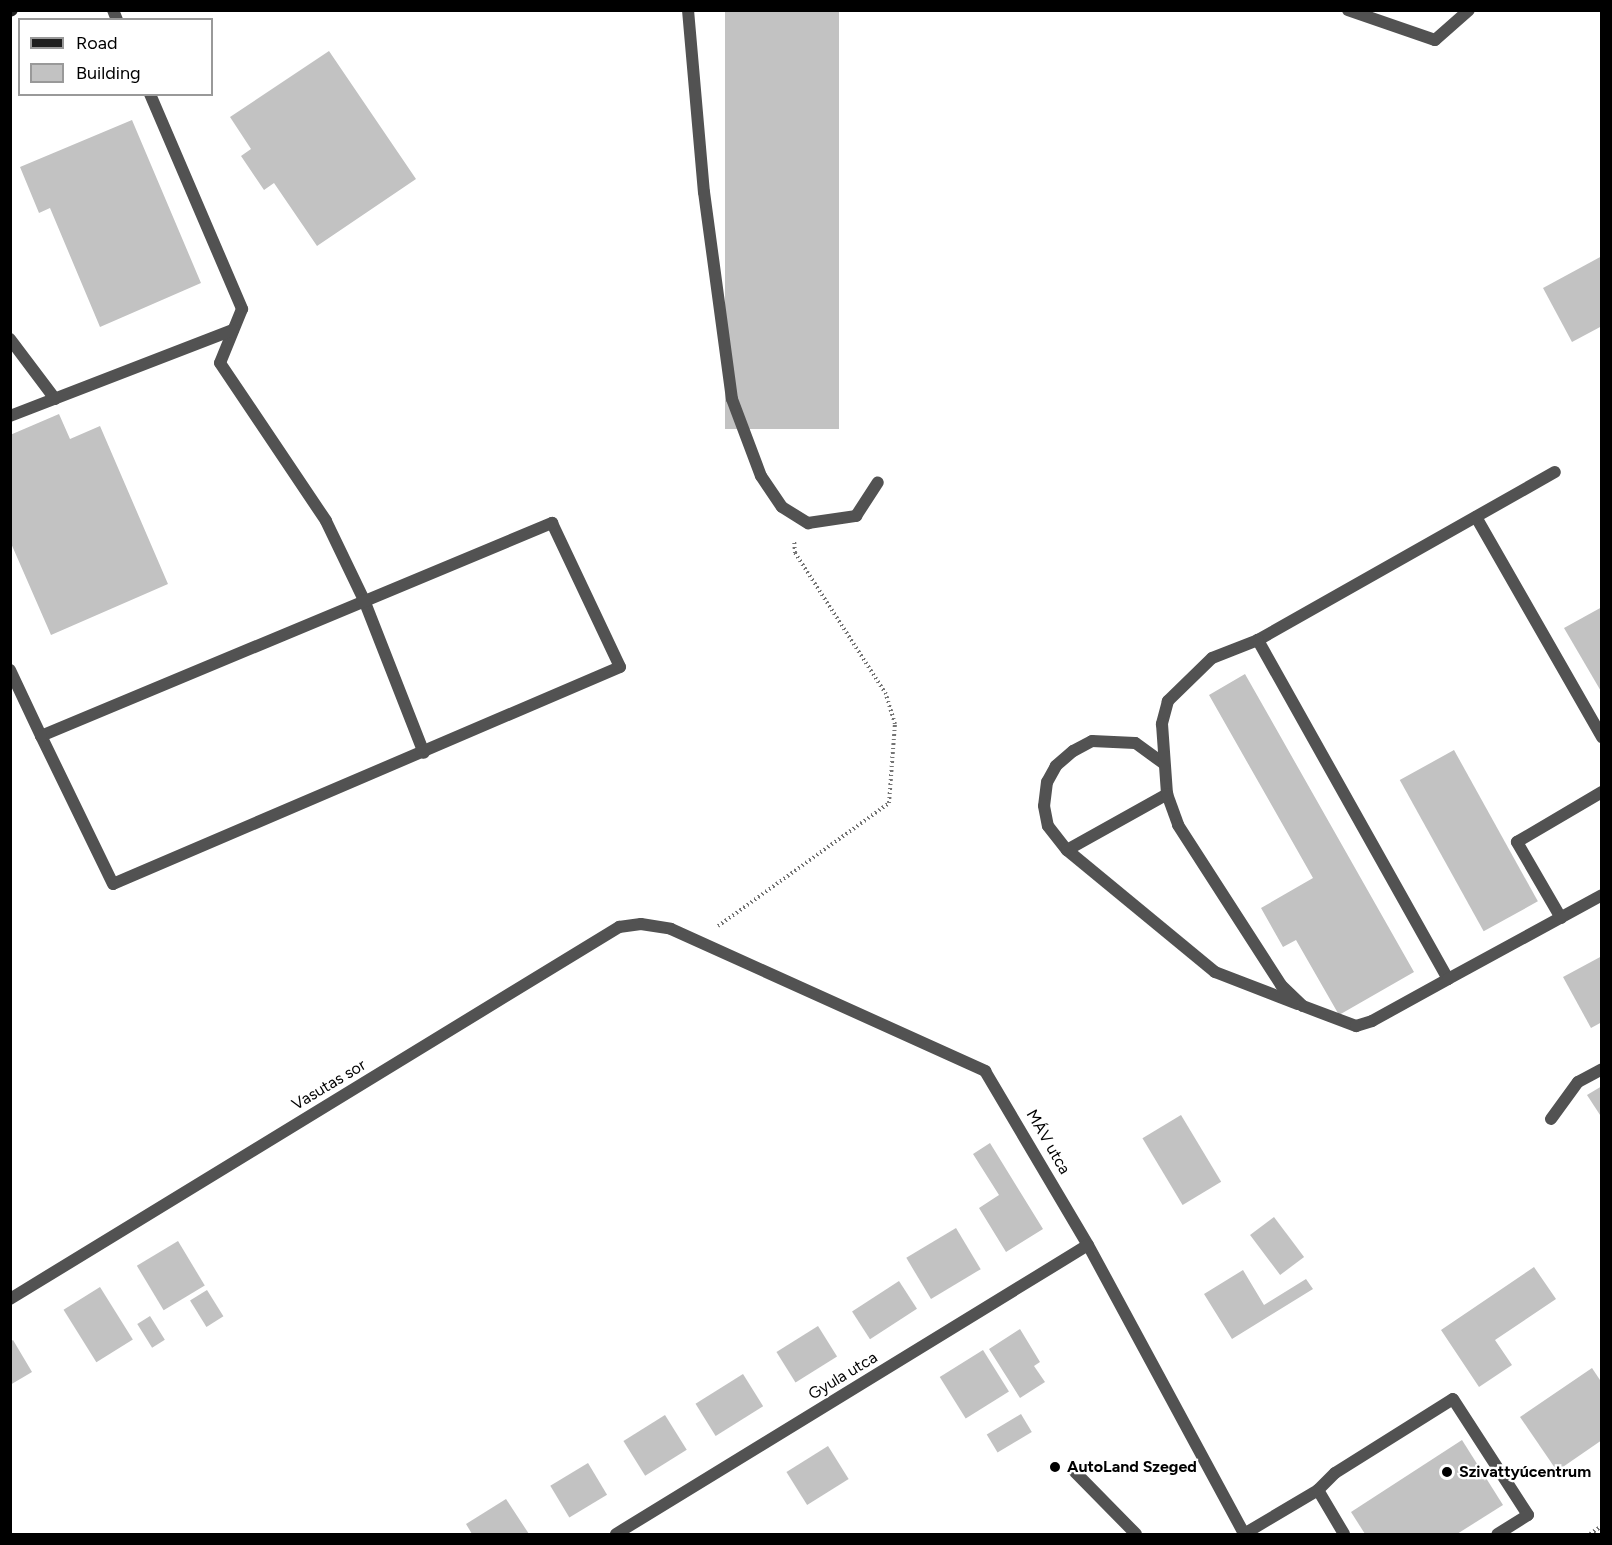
<!DOCTYPE html>
<html>
<head>
<meta charset="utf-8">
<style>
  body { margin:0 }
  #map { position:relative; width:1612px; height:1545px; overflow:hidden; background:#fff; font-family:Figtree,sans-serif }
  div>[style] { position:absolute }
  [style*='--x'] { left:calc(var(--x)*1px); top:calc(var(--y)*1px); width:calc(var(--w)*1px); rotate:calc(var(--a)*1deg) }
  .building>* { inset:0; background:#c2c2c2; transform-origin:0 0 }
  .path>* { height:4px; margin-top:-2px; transform-origin:0; background:repeating-linear-gradient(90deg,#747474 0 1.5px,transparent 0 4.5px) }
  .lane>* { height:12px; margin:-6px; padding:0 6px; transform-origin:6px; border-radius:6px; background:#525252 }
  .street>* { height:12px; margin:-6px; padding:0 6px; transform-origin:6px; border-radius:6px; background:#525252 }
  .secondary>* { height:12px; margin:-6px; padding:0 6px; transform-origin:6px; border-radius:6px; background:#1f1f1f }
  .dots>* { width:16px; height:16px; translate:-50% -50%; box-sizing:border-box; border:3px solid #fff; border-radius:50% }
  span { translate:-50% -50%; white-space:nowrap; text-align:center; line-height:1.15; -webkit-text-stroke:4.5px #fff; paint-order:stroke }
  .street-label { font-size:16px; color:#000 }
  .poi-label { font-size:16px; color:#000; font-weight:700 }
  .left { translate:0 -50%; text-align:left }
  .frame { position:absolute; inset:0; border:12px solid #000; pointer-events:none }
  .legend { position:absolute; left:18px; top:18px; width:195px; height:78px; box-sizing:border-box; background:#fff; border:2px solid #999; margin:0; padding:8px 10px; list-style:none; font-size:18px; color:#000 }
  .legend li { display:flex; align-items:center; gap:12px; height:30px }
  .legend b { width:30px; border:2px solid #999 }
</style>
</head>
<body>
<div id="map">
  <div class="building">
    <i style="left:725px;top:10px;width:114px;height:419px"></i>
    <i style="clip-path:polygon(329px 51px,416px 179px,317px 246px,274px 183px,264px 190px,241px 156px,251px 149px,230px 117px)"></i>
    <i style="clip-path:polygon(132px 120px,201px 283px,100px 327px,50px 208px,39px 213px,20px 167px)"></i>
    <i style="clip-path:polygon(1602px 256px,1602px 326px,1572px 342px,1543px 288px)"></i>
    <i style="clip-path:polygon(59px 414px,70px 439px,100px 426px,168px 584px,51px 635px,10px 541px,10px 435px)"></i>
    <i style="clip-path:polygon(1602px 607px,1602px 693px,1564px 628px)"></i>
    <i style="clip-path:polygon(1245px 674px,1414px 972px,1339px 1015px,1296px 940px,1283px 947px,1261px 908px,1313px 878px,1209px 695px)"></i>
    <i style="left:1454px;top:750px;width:173px;height:62px;rotate:61deg"></i>
    <i style="clip-path:polygon(1602px 956px,1602px 1022px,1591px 1028px,1563px 977px)"></i>
    <i style="clip-path:polygon(1602px 1086px,1602px 1118px,1587px 1095px)"></i>
    <i style="left:1181px;top:1115px;width:78px;height:45px;rotate:59deg"></i>
    <i style="clip-path:polygon(990px 1143px,1043px 1229px,1006px 1252px,979px 1208px,999px 1195px,973px 1154px)"></i>
    <i style="left:1274px;top:1217px;width:50px;height:30px;rotate:53deg"></i>
    <i style="left:956px;top:1228px;width:48px;height:58px;rotate:59deg"></i>
    <i style="left:178px;top:1241px;width:52px;height:48px;rotate:59deg"></i>
    <i style="clip-path:polygon(1534px 1267px,1556px 1299px,1495px 1340px,1512px 1365px,1479px 1387px,1441px 1330px)"></i>
    <i style="clip-path:polygon(1243px 1270px,1264px 1305px,1306px 1279px,1313px 1289px,1232px 1339px,1204px 1294px)"></i>
    <i style="left:899px;top:1281px;width:33px;height:56px;rotate:57deg"></i>
    <i style="left:100px;top:1287px;width:62px;height:43px;rotate:58deg"></i>
    <i style="left:207px;top:1290px;width:31px;height:20px;rotate:58deg"></i>
    <i style="left:150px;top:1316px;width:28px;height:15px;rotate:58deg"></i>
    <i style="left:818px;top:1326px;width:36px;height:49px;rotate:58deg"></i>
    <i style="clip-path:polygon(1020px 1329px,1040px 1362px,1034px 1366px,1045px 1382px,1020px 1398px,989px 1349px)"></i>
    <i style="clip-path:polygon(13px 1340px,32px 1372px,10px 1385px,10px 1342px)"></i>
    <i style="left:983px;top:1350px;width:49px;height:51px;rotate:58deg"></i>
    <i style="clip-path:polygon(1592px 1368px,1602px 1383px,1602px 1440px,1557px 1471px,1520px 1417px)"></i>
    <i style="left:743px;top:1374px;width:38px;height:56px;rotate:58deg"></i>
    <i style="left:1021px;top:1414px;width:21px;height:40px;rotate:59deg"></i>
    <i style="left:665px;top:1415px;width:41px;height:49px;rotate:58deg"></i>
    <i style="clip-path:polygon(1462px 1440px,1503px 1505px,1457px 1534px,1365px 1534px,1351px 1512px)"></i>
    <i style="left:828px;top:1446px;width:39px;height:49px;rotate:58deg"></i>
    <i style="left:588px;top:1463px;width:37px;height:44px;rotate:59deg"></i>
    <i style="clip-path:polygon(506px 1499px,529px 1534px,472px 1534px,466px 1524px)"></i>
  </div>
  <div class="path">
    <i style="--x:718;--y:926;--w:211;--a:-35.7"></i>
    <i style="--x:889;--y:803;--w:79;--a:-85.7"></i>
    <i style="--x:895;--y:724;--w:31;--a:-107"></i>
    <i style="--x:886;--y:694;--w:168;--a:-122.8"></i>
    <i style="--x:795;--y:553;--w:13;--a:-94"></i>
    <i style="--x:1590;--y:1534;--w:14;--a:-34"></i>
  </div>
  <div class="lane">
    <i style="--x:113;--y:10;--w:11;--a:68"></i>
    <i style="--x:688;--y:10;--w:183;--a:85"></i>
    <i style="--x:704;--y:192;--w:209;--a:82.3"></i>
    <i style="--x:732;--y:399;--w:82;--a:69.4"></i>
    <i style="--x:761;--y:476;--w:37;--a:56"></i>
    <i style="--x:782;--y:507;--w:31;--a:32"></i>
    <i style="--x:808;--y:523;--w:49;--a:-8.3"></i>
    <i style="--x:856;--y:516;--w:40;--a:-57.1"></i>
    <i style="--x:1348;--y:10;--w:92;--a:19"></i>
    <i style="--x:1435;--y:40;--w:45;--a:-41.4"></i>
    <i style="--x:150;--y:94;--w:234;--a:66.8"></i>
    <i style="--x:242;--y:309;--w:58;--a:112.2"></i>
    <i style="--x:220;--y:363;--w:190;--a:56.1"></i>
    <i style="--x:326;--y:521;--w:88;--a:64.3"></i>
    <i style="--x:364;--y:600;--w:164;--a:68.6"></i>
    <i style="--x:10;--y:339;--w:75;--a:53.1"></i>
    <i style="--x:10;--y:416;--w:239;--a:-21.1"></i>
    <i style="--x:1476;--y:517;--w:254;--a:60.2"></i>
    <i style="--x:552;--y:523;--w:159;--a:64.7"></i>
    <i style="--x:620;--y:667;--w:551;--a:156.83"></i>
    <i style="--x:113;--y:884;--w:165;--a:-115.9"></i>
    <i style="--x:41;--y:736;--w:554;--a:-22.63"></i>
    <i style="--x:1258;--y:640;--w:341;--a:-29.5"></i>
    <i style="--x:10;--y:670;--w:73;--a:64.8"></i>
    <i style="--x:1163;--y:763;--w:34;--a:-144"></i>
    <i style="--x:1135;--y:743;--w:43;--a:-177.3"></i>
    <i style="--x:1092;--y:741;--w:21;--a:152"></i>
    <i style="--x:1073;--y:751;--w:23;--a:139"></i>
    <i style="--x:1056;--y:766;--w:18;--a:119"></i>
    <i style="--x:1047;--y:782;--w:24;--a:97"></i>
    <i style="--x:1044;--y:806;--w:20;--a:79"></i>
    <i style="--x:1048;--y:826;--w:31;--a:52"></i>
    <i style="--x:1067;--y:850;--w:192;--a:39.5"></i>
    <i style="--x:1215;--y:972;--w:89;--a:21.1"></i>
    <i style="--x:1067;--y:850;--w:115;--a:-29.2"></i>
    <i style="--x:1561;--y:918;--w:88;--a:-120.1"></i>
    <i style="--x:1517;--y:842;--w:99;--a:-30.5"></i>
    <i style="--x:1448;--y:979;--w:389;--a:-119.3"></i>
    <i style="--x:1258;--y:640;--w:49;--a:158.6"></i>
    <i style="--x:1212;--y:658;--w:62;--a:135.7"></i>
    <i style="--x:1168;--y:701;--w:24;--a:105"></i>
    <i style="--x:1162;--y:724;--w:70;--a:85.9"></i>
    <i style="--x:1167;--y:794;--w:33;--a:70"></i>
    <i style="--x:1178;--y:825;--w:190;--a:57.2"></i>
    <i style="--x:1281;--y:985;--w:30;--a:44"></i>
    <i style="--x:1303;--y:1006;--w:57;--a:20.7"></i>
    <i style="--x:1356;--y:1026;--w:17;--a:-17"></i>
    <i style="--x:1372;--y:1021;--w:87;--a:-28.9"></i>
    <i style="--x:1448;--y:979;--w:175;--a:-28.6"></i>
    <i style="--x:1551;--y:1119;--w:46;--a:-53.9"></i>
    <i style="--x:1578;--y:1082;--w:27;--a:-28"></i>
    <i style="--x:1075;--y:1472;--w:87;--a:45.5"></i>
    <i style="--x:1318;--y:1490;--w:51;--a:59.4"></i>
    <i style="--x:1244;--y:1534;--w:86;--a:-30.7"></i>
    <i style="--x:1318;--y:1490;--w:24;--a:-45"></i>
    <i style="--x:1335;--y:1473;--w:139;--a:-32.1"></i>
    <i style="--x:1453;--y:1399;--w:138;--a:57.1"></i>
    <i style="--x:1528;--y:1515;--w:36;--a:148"></i>
  </div>
  <div class="street">
    <i style="--x:10;--y:1299;--w:714;--a:-31.42"></i>
    <i style="--x:619;--y:927;--w:22;--a:-8"></i>
    <i style="--x:641;--y:924;--w:30;--a:9"></i>
    <i style="--x:671;--y:929;--w:345;--a:24.3"></i>
    <i style="--x:985;--y:1071;--w:202;--a:59.4"></i>
    <i style="--x:1088;--y:1245;--w:328;--a:61.6"></i>
    <i style="--x:616;--y:1534;--w:553;--a:-31.48"></i>
  </div>
  <div class="secondary">
    <i style="--x:10;--y:11;--w:2;--a:-27"></i>
  </div>
  <div class="dots">
    <i style="left:1055px;top:1467px;background:#000"></i>
    <i style="left:1447px;top:1472px;background:#000"></i>
  </div>
  <div class="street-label">
    <span style="left:329px;top:1085px;rotate:-31deg">Vasutas sor</span>
    <span style="left:1048px;top:1142px;rotate:60deg">MÁV utca</span>
    <span style="left:843px;top:1376px;rotate:-31deg">Gyula utca</span>
  </div>
  <div class="poi-label">
    <span class="left" style="left:1067px;top:1467px">AutoLand Szeged</span>
    <span class="left" style="left:1459px;top:1472px">Szivattyúcentrum</span>
  </div>
  <div class="frame"></div>
  <ul class="legend">
  <li><b style="height:8px;background:#1f1f1f"></b>Road</li>
  <li><b style="height:16px;background:#c2c2c2"></b>Building</li>
  </ul>
</div>
</body>
</html>
